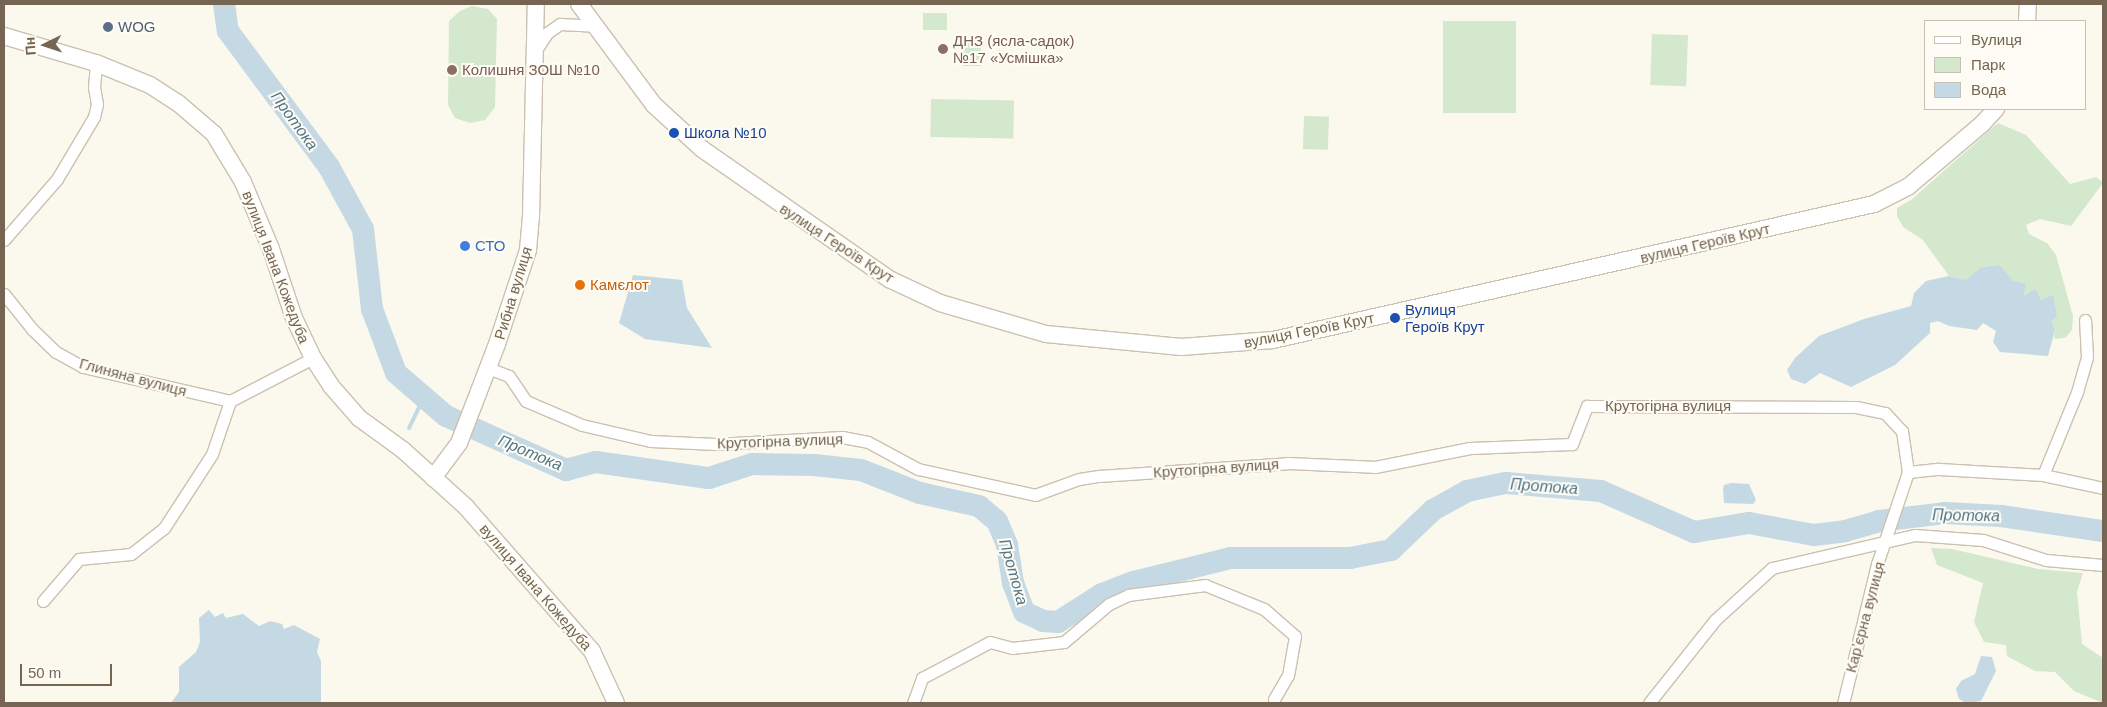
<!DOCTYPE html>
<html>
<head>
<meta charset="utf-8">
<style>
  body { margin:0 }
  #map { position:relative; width:2107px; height:707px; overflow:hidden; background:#fbf8ee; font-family:Helvetica,sans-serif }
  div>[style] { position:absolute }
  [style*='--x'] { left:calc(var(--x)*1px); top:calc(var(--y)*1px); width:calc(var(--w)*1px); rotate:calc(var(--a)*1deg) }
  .green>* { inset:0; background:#d3e8cd; transform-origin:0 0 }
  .water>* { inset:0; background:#c4d9e3 }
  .stream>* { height:4px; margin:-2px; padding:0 2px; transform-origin:2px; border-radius:2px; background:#c4d9e3 }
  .river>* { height:22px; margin:-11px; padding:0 11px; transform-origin:11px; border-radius:11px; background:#c4d9e3 }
  .roads { filter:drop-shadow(1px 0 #cbc1b1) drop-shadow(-1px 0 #cbc1b1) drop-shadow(0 1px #cbc1b1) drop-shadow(0 -1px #cbc1b1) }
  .street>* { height:11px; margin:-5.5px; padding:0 5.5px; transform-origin:5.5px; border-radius:5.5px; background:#fff }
  .secondary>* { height:16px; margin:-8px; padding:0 8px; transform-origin:8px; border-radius:8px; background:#fff }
  .dots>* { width:14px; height:14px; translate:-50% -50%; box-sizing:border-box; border:2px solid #fefcf4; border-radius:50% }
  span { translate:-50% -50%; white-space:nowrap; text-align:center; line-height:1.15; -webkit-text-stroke:4px #fefcf4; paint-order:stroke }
  .service-label { font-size:15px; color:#4e5e75 }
  .left { translate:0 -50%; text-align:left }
  .education-label { font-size:15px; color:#785e54 }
  .transit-label { font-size:15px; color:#164399 }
  .street-label { font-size:15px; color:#756552 }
  .shop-label { font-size:15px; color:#366cbe }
  .food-label { font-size:15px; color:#c56008 }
  .water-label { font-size:16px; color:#52778b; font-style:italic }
  .frame { position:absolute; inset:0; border:5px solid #756552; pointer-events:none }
  .legend { position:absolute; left:1924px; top:20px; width:162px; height:90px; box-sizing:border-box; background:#fefcf4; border:1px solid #c7c0b3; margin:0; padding:6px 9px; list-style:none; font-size:15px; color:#756552 }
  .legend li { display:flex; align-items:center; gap:10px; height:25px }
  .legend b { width:25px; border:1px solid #c7c0b3 }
  .north { position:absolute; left:20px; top:20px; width:50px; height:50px; -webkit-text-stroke:4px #fefcf4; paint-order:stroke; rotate:266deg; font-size:14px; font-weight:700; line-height:20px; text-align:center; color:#756552 }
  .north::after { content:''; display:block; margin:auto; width:18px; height:22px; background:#756552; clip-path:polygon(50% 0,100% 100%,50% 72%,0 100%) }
  .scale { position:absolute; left:20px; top:664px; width:92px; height:22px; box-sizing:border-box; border:2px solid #756552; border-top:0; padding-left:6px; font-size:15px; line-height:18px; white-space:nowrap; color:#756552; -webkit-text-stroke:4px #fefcf4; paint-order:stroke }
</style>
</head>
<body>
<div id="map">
  <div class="green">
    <i style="clip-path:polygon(472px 6px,488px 9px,497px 19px,495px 107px,485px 120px,470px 123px,455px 118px,448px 105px,449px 21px,460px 11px)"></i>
    <i style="left:923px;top:13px;width:24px;height:17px"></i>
    <i style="left:1443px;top:21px;width:73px;height:92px"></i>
    <i style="left:1652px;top:34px;width:36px;height:51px;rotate:2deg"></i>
    <i style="left:963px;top:40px;width:18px;height:26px"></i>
    <i style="left:931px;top:99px;width:83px;height:38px;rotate:1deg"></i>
    <i style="left:1304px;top:116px;width:25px;height:33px;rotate:2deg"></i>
    <i style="clip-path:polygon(1998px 123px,2026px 135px,2070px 184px,2096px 177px,2103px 183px,2071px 226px,2040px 219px,2026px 225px,2029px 234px,2047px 243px,2056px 255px,2073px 316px,2072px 330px,2065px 338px,2054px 339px,2055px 330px,2050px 322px,2053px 296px,2041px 300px,2023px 297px,2000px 265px,1981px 267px,1966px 280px,1949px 276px,1923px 240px,1903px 227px,1897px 216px,1897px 208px,1911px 200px)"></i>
    <i style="clip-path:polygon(1931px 548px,1952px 549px,2038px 569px,2083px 573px,2077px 592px,2082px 644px,2103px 658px,2103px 703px,2074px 691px,2055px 672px,2035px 671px,2007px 656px,2006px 645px,1984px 642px,1974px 622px,1983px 583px,1937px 565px)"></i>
  </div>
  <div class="water">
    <i style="clip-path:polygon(2000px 265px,2013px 281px,2026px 284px,2023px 297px,2035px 289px,2041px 300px,2053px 295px,2057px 316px,2051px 322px,2055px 330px,2048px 356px,2000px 352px,1993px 342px,1996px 331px,1983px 323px,1977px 330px,1949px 326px,1938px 321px,1930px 323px,1930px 333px,1895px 365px,1851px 387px,1820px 373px,1805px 384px,1791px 379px,1787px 370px,1795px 358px,1819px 336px,1864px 319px,1911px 306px,1914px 293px,1926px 281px,1949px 276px,1966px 280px,1981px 267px)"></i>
    <i style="clip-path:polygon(633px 275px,682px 280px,687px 308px,712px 348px,645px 339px,619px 323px)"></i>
    <i style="clip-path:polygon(1731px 483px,1749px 484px,1756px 500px,1753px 504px,1724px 503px,1723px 489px,1724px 485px)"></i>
    <i style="clip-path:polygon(209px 610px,215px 617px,223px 613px,226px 618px,243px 614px,259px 626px,270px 621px,282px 624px,284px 629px,294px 625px,320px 639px,317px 652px,321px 661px,321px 703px,171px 703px,179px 692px,179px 667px,196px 652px,200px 642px,199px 618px)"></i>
    <i style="clip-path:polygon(1981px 656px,1992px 657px,1996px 671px,1981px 701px,1966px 703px,1959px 699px,1956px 689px,1961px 681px,1975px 674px)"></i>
  </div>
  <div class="stream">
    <i style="--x:409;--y:428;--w:34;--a:-64"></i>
  </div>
  <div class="river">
    <i style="--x:224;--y:4;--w:27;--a:82"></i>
    <i style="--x:228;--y:31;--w:169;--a:53.4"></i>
    <i style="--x:329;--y:167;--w:71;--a:61.3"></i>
    <i style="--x:363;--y:229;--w:81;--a:83.6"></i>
    <i style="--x:372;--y:309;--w:68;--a:69.4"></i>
    <i style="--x:396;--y:373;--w:66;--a:40.7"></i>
    <i style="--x:446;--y:416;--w:132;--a:24.2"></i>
    <i style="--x:566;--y:470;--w:31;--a:-15"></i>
    <i style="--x:596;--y:462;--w:114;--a:8.1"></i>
    <i style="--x:709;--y:478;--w:45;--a:-18"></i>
    <i style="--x:752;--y:464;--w:62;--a:0.9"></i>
    <i style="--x:814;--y:465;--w:47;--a:6.1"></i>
    <i style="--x:861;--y:470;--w:63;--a:21.3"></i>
    <i style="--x:920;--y:493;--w:60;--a:12.4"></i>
    <i style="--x:979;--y:506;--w:23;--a:40"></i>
    <i style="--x:997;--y:521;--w:26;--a:67"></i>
    <i style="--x:1007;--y:545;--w:38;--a:81"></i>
    <i style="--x:1013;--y:583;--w:31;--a:69"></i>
    <i style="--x:1024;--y:612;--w:21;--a:25"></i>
    <i style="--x:1043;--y:621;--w:15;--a:4"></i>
    <i style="--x:1058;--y:622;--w:52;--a:-32.5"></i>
    <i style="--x:1102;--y:594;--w:34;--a:-21"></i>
    <i style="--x:1134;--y:582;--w:99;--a:-14"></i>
    <i style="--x:1230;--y:558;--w:120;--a:0"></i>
    <i style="--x:1350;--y:558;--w:42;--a:-11"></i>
    <i style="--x:1391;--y:550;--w:58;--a:-43.6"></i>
    <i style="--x:1433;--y:510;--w:39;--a:-29"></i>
    <i style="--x:1467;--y:491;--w:40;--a:-12"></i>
    <i style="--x:1506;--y:483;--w:95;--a:4.8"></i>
    <i style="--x:1601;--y:491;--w:102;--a:23.8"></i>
    <i style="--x:1694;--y:532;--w:56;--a:-9.3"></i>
    <i style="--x:1749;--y:523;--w:66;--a:10.5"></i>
    <i style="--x:1814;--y:535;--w:31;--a:-7"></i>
    <i style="--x:1845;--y:531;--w:35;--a:-16"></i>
    <i style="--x:1879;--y:521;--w:66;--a:-6.9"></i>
    <i style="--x:1945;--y:513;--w:56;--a:3.1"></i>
    <i style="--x:2001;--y:516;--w:103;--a:8.4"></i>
  </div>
  <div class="roads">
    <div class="street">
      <i style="--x:536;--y:50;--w:20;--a:-57"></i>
      <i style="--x:547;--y:33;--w:16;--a:-35"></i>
      <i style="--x:560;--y:24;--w:34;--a:3"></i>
      <i style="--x:4;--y:240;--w:81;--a:-49"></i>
      <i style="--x:57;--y:179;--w:72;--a:-59.2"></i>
      <i style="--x:94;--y:117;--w:13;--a:-77"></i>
      <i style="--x:97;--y:104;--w:17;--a:-100"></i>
      <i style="--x:94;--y:87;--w:24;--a:-85"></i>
      <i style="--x:4;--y:294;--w:45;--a:51.3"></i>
      <i style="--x:32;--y:329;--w:33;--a:44"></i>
      <i style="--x:56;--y:352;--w:31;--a:29"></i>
      <i style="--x:83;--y:367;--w:151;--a:13"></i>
      <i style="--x:488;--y:368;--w:22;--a:21"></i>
      <i style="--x:509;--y:376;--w:30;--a:56"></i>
      <i style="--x:526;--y:401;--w:61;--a:23.2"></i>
      <i style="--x:582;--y:425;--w:71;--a:13.1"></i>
      <i style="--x:651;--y:441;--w:64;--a:2.7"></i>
      <i style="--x:715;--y:444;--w:127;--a:-3.2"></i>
      <i style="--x:842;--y:437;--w:26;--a:11"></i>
      <i style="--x:868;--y:442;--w:57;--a:28.4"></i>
      <i style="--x:918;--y:469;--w:120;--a:12.5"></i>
      <i style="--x:1035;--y:495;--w:47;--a:-20"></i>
      <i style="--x:1079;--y:479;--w:20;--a:-9"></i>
      <i style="--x:1099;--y:476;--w:189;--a:-3.9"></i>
      <i style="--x:1288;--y:463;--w:87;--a:2.6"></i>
      <i style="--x:1375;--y:467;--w:97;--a:-11.3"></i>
      <i style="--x:1470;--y:448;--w:102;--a:-2.2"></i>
      <i style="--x:1572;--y:444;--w:41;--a:-68.5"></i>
      <i style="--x:1587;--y:406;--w:269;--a:0.2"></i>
      <i style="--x:1856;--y:407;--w:30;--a:12"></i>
      <i style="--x:1885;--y:413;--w:25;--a:47"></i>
      <i style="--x:1902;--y:431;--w:41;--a:81.7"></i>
      <i style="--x:1908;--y:472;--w:97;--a:108.6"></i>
      <i style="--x:1877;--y:564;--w:143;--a:103.7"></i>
      <i style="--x:1908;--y:472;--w:31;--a:-6"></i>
      <i style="--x:1939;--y:469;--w:104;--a:3.3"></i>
      <i style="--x:2043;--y:475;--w:61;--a:12.2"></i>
      <i style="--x:2043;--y:475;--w:90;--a:-67.7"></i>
      <i style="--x:2077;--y:392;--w:36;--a:-74"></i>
      <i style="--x:2087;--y:357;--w:37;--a:-93"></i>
      <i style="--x:43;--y:601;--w:55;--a:-49.4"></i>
      <i style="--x:79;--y:559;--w:52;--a:-5.5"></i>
      <i style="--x:131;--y:554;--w:42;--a:-38.2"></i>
      <i style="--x:164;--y:528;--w:88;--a:-57"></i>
      <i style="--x:212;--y:454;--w:56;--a:-71.2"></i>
      <i style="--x:230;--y:401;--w:93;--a:-27.4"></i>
      <i style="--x:913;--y:703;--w:27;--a:-70"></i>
      <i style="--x:922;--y:678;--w:77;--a:-27.9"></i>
      <i style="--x:990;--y:642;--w:23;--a:15"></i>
      <i style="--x:1012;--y:648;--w:52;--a:-6.6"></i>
      <i style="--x:1064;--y:642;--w:59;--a:-40.2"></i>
      <i style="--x:1109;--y:604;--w:21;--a:-25"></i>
      <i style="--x:1128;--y:595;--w:78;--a:-7.4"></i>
      <i style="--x:1205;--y:585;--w:64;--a:22.1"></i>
      <i style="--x:1264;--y:609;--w:41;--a:41.1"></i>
      <i style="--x:1295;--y:636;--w:40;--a:100"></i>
      <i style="--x:1288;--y:675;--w:28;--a:120"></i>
      <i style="--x:1649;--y:703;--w:106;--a:-51.5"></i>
      <i style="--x:1715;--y:620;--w:77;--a:-42.4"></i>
      <i style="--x:1772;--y:568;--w:147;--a:-13"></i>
      <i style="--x:1915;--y:535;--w:68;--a:4.2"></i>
      <i style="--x:1983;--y:540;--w:66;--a:17.6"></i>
      <i style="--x:2046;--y:560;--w:57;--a:5"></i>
    </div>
    <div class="secondary">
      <i style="--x:579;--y:4;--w:126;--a:53.4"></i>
      <i style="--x:654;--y:105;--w:65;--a:42.5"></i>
      <i style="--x:702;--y:149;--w:228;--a:34.8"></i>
      <i style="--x:889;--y:279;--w:56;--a:25.2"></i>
      <i style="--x:940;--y:303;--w:110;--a:16.3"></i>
      <i style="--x:1046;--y:334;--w:136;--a:5.5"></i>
      <i style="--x:1181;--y:347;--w:92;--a:-4.4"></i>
      <i style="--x:1273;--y:340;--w:616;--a:-12.75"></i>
      <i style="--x:1874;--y:204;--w:39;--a:-27"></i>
      <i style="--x:1909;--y:186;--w:96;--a:-40.3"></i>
      <i style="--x:1982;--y:124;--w:21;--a:-47"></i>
      <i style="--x:2027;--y:21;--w:17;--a:-87"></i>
      <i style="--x:4;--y:36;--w:96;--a:16.4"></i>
      <i style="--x:96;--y:63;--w:58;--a:22.2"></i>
      <i style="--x:150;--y:85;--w:33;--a:33"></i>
      <i style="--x:178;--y:103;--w:48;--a:40.7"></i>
      <i style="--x:214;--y:134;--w:56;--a:58.9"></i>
      <i style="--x:243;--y:182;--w:73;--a:67.3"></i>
      <i style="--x:271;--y:249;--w:73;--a:71.6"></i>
      <i style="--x:294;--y:318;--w:44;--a:64.6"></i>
      <i style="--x:313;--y:358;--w:33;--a:57"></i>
      <i style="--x:331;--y:386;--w:43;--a:48.8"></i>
      <i style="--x:359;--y:418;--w:54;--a:36"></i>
      <i style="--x:403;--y:450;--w:85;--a:42.1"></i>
      <i style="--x:466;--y:507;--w:191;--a:48.8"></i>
      <i style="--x:592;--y:651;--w:57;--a:65.2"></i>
      <i style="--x:433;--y:478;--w:44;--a:-53.4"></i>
      <i style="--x:459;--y:443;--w:106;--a:-69"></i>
      <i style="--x:497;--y:344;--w:99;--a:-71.7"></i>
      <i style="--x:528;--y:250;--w:33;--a:-85"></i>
      <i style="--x:531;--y:217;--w:213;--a:-88.7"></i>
    </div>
  </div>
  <div class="dots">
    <i style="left:108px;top:27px;background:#5c6f8a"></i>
    <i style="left:943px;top:49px;background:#8d6e63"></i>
    <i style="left:452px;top:70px;background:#8d6e63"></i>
    <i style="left:674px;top:133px;background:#1a4fb4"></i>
    <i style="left:465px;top:246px;background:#3f7fe0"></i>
    <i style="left:580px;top:285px;background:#e8710a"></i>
    <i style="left:1395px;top:318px;background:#1a4fb4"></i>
  </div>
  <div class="service-label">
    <span class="left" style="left:118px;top:27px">WOG</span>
  </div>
  <div class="education-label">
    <span class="left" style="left:953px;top:49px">ДНЗ (ясла-садок)<br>№17 «Усмішка»</span>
    <span class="left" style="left:462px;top:70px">Колишня ЗОШ №10</span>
  </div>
  <div class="transit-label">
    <span class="left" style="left:684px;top:133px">Школа №10</span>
    <span class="left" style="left:1405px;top:318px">Вулиця<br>Героїв Крут</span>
  </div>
  <div class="street-label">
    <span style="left:837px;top:243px;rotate:33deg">вулиця Героїв Крут</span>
    <span style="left:1705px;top:243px;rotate:-13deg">вулиця Героїв Крут</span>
    <span style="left:276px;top:267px;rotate:69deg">вулиця Івана Кожедуба</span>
    <span style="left:513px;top:293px;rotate:-73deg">Рибна вулиця</span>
    <span style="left:1309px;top:330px;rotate:-11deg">вулиця Героїв Крут</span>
    <span style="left:133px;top:377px;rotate:15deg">Глиняна вулиця</span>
    <span style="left:1668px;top:406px">Крутогірна вулиця</span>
    <span style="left:780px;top:441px;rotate:-2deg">Крутогірна вулиця</span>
    <span style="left:1216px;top:468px;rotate:-4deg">Крутогірна вулиця</span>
    <span style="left:536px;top:587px;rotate:49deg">вулиця Івана Кожедуба</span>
    <span style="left:1865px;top:617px;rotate:-75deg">Карʼєрна вулиця</span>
  </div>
  <div class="shop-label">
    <span class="left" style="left:475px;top:246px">СТО</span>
  </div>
  <div class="food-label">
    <span class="left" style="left:590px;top:285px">Камєлот</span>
  </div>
  <div class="water-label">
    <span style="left:294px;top:121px;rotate:54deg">Протока</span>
    <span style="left:530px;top:453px;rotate:23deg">Протока</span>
    <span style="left:1544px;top:487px;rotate:4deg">Протока</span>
    <span style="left:1966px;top:516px;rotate:1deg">Протока</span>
    <span style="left:1013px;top:572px;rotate:74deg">Протока</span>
  </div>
  <div class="frame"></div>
  <ul class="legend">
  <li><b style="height:6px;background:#fff"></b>Вулиця</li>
  <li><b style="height:14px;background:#d3e8cd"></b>Парк</li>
  <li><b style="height:14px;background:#c4d9e3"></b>Вода</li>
  </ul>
  <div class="north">Пн</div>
  <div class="scale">50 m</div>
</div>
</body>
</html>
